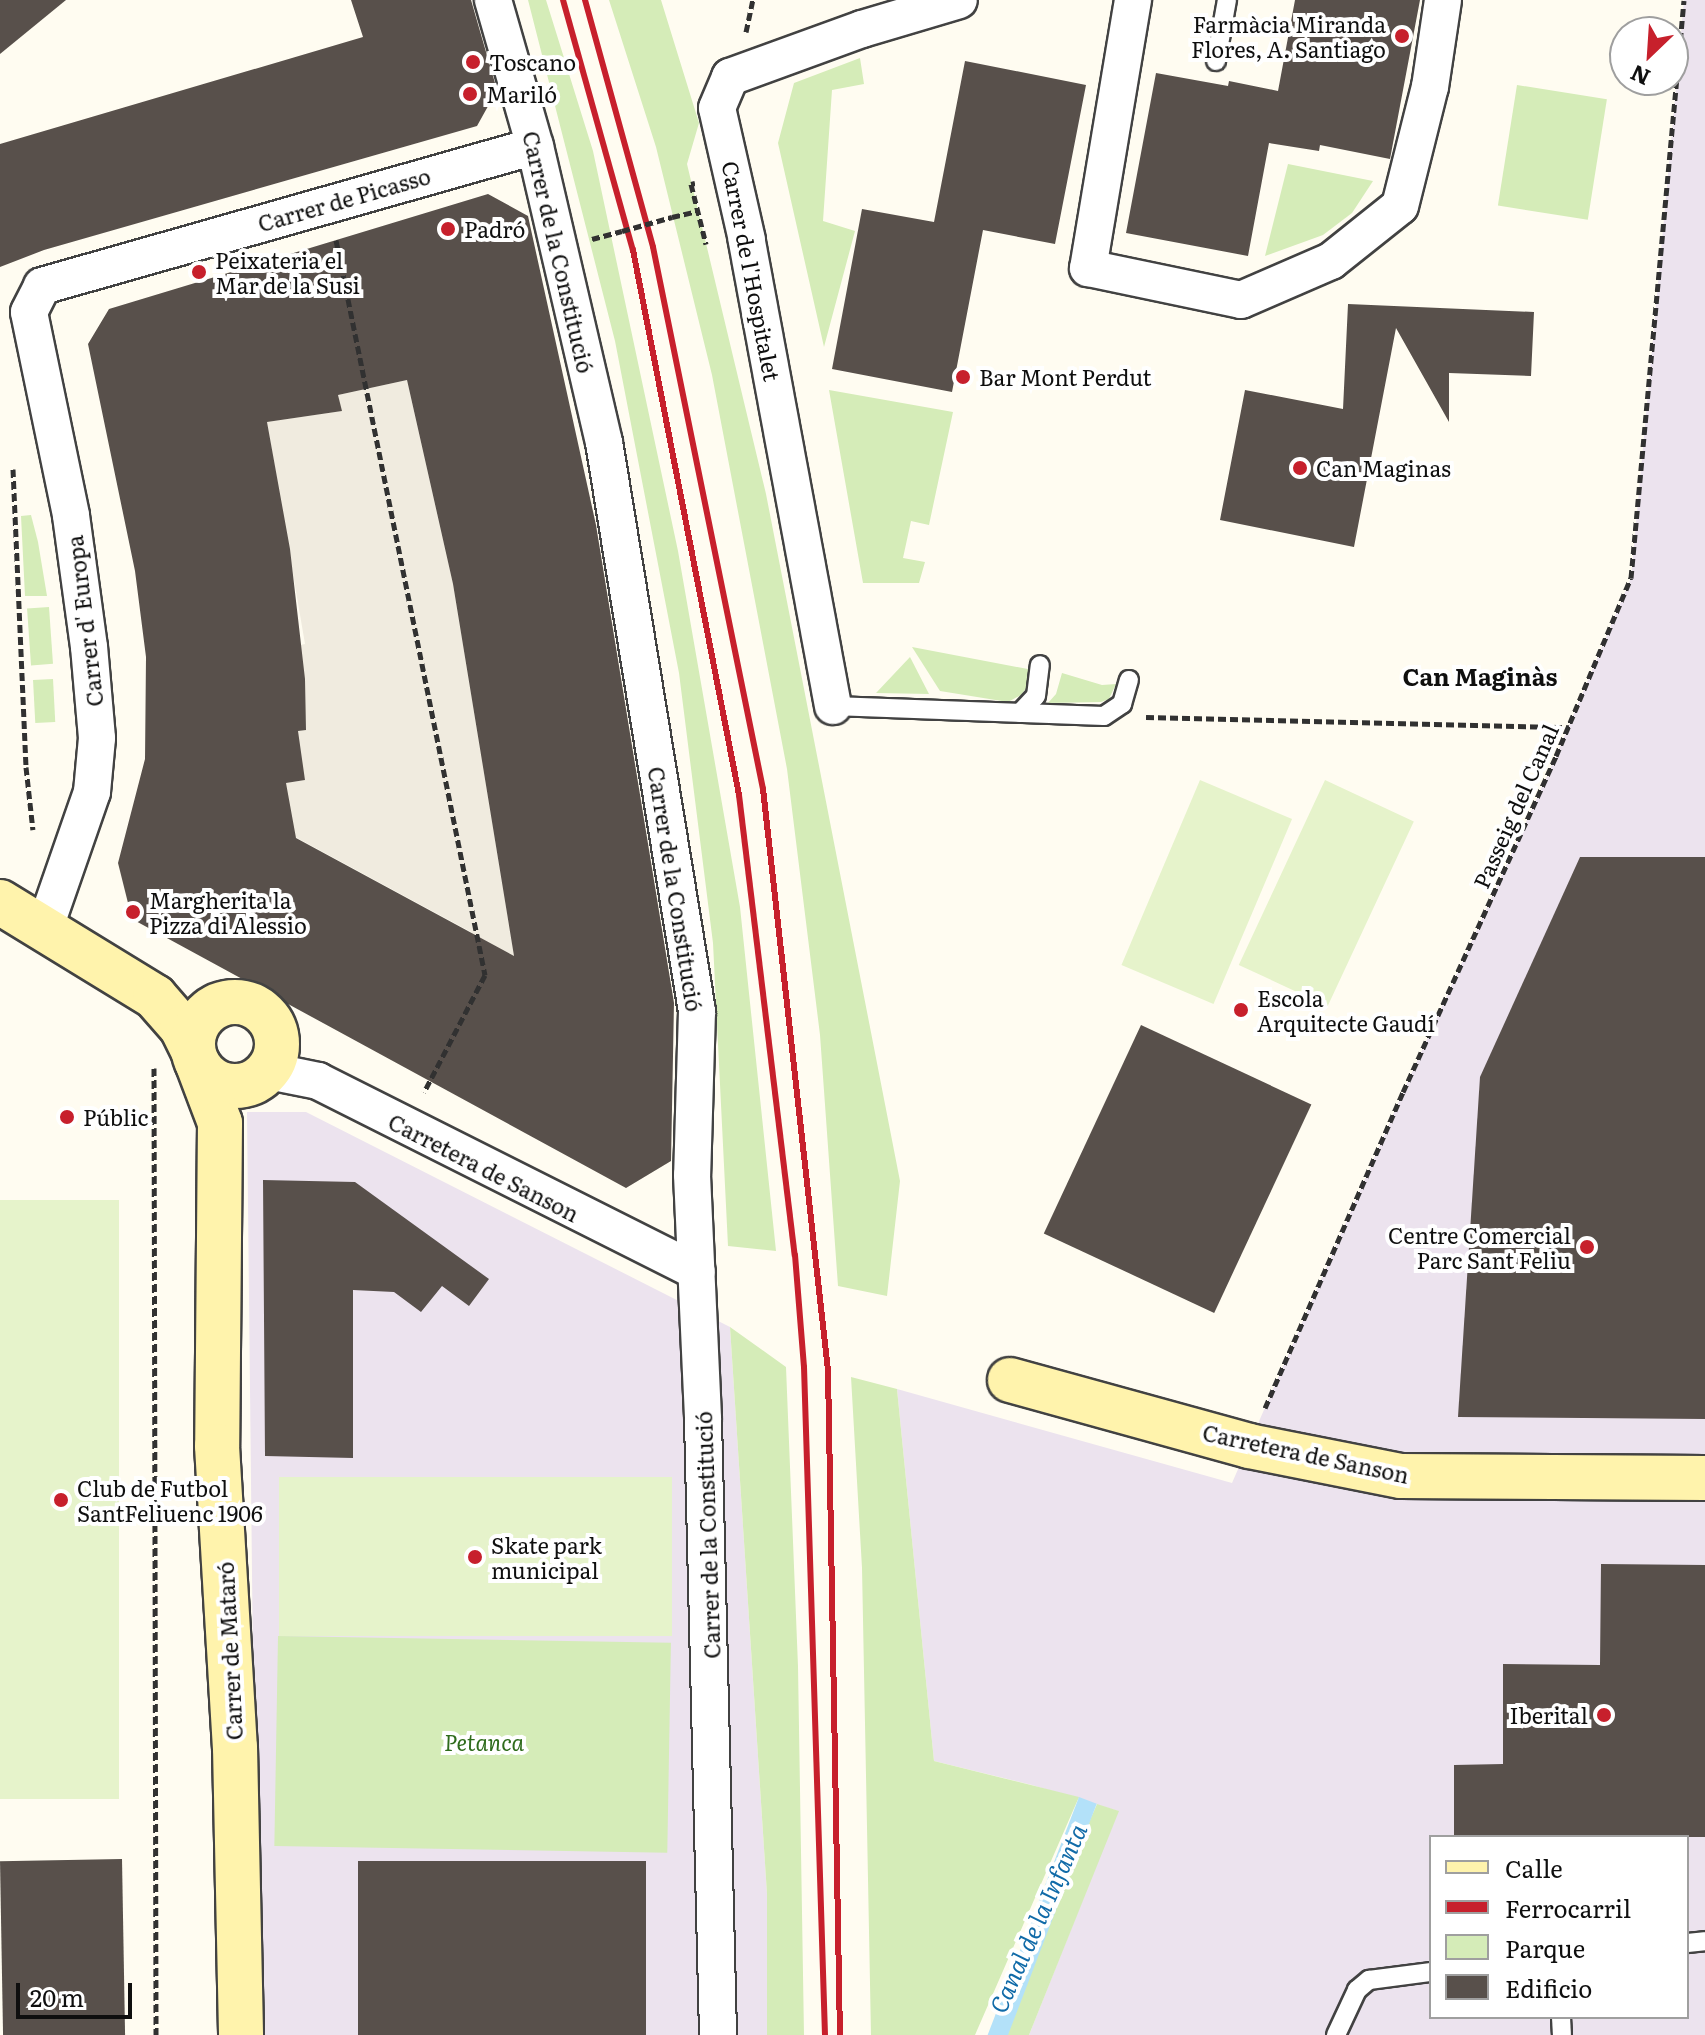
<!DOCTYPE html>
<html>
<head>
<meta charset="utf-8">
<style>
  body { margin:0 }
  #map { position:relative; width:1705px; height:2035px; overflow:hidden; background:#fffcf1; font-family:Literata,serif }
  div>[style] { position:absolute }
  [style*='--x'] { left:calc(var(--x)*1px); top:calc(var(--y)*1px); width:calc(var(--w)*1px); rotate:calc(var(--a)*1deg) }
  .industrial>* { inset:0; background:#ece3ee }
  .green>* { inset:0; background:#d5ecb8; transform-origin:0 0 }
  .pitch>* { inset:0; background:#e6f3cb; transform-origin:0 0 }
  .plaza>* { inset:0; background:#f0ebdf }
  .water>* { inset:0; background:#b3e1f9; transform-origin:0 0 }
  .building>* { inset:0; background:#58504b; transform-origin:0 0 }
  .path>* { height:5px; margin-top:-2.5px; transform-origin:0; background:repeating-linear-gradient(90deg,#313131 0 8px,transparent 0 12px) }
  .roads { filter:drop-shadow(2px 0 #424242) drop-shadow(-2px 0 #424242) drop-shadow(0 2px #424242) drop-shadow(0 -2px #424242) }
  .lane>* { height:18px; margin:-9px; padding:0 9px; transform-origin:9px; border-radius:9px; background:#fff }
  .street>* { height:36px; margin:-18px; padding:0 18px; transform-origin:18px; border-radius:18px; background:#fff }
  .secondary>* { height:44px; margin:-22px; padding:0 22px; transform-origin:22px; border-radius:22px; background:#fff3ac }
  .secondary>.ring { margin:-22px; padding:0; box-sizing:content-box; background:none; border:44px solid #fff3ac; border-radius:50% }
  .rail>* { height:6px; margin:-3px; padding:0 3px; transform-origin:3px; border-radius:3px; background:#c7202c }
  .path-bridge>* { height:5px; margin-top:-2.5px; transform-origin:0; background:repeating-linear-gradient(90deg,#313131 0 8px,transparent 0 12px) }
  .dots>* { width:22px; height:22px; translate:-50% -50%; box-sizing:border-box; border:4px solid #fff; border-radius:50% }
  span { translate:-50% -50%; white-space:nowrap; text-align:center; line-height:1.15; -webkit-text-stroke:8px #fff; paint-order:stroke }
  .poi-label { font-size:22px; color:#0f0f0f }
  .right { translate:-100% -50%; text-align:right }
  .left { translate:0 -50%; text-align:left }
  .street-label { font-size:22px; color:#0f0f0f }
  .park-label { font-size:22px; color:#2e6b1b; font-style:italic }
  .neighbourhood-label { font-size:24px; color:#0f0f0f; font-weight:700 }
  .water-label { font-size:24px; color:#116ba8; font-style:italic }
  .legend { position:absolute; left:1429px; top:1835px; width:260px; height:184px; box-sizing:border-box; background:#fff; border:2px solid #9f9f9f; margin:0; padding:10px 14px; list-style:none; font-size:24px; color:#0f0f0f }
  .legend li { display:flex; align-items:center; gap:16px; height:40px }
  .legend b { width:40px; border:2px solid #9f9f9f }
  .north { position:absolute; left:1609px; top:16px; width:80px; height:80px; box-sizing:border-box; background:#fff; border:2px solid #9f9f9f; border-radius:50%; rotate:205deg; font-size:22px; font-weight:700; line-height:32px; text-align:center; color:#0f0f0f }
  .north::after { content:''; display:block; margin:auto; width:28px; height:36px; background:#c7202c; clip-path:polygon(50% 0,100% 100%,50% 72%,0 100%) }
  .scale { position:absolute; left:16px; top:1983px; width:116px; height:36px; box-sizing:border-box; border:4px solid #0f0f0f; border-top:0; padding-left:10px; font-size:24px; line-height:28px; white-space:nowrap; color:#0f0f0f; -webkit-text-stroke:6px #fff; paint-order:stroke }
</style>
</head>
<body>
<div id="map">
  <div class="industrial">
    <i style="clip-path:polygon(evenodd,1684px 0,1705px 0,1705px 2035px,1029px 2035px,1118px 1811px,1032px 1785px,934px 1761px,897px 1389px,1232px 1483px,1403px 1092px,1556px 756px,1631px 578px,1684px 0,1431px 1837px,1687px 1837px,1687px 2017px,1431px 2017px,1431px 1837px)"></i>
    <i style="clip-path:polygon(247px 1112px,306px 1112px,730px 1327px,767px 1894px,767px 2035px,257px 2035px)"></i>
  </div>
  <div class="green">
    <i style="clip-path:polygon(528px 0,546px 0,593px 151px,678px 551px,740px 907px,776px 1251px,728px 1246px,713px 943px,679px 673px,615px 341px)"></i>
    <i style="clip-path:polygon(609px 0,661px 0,699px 123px,687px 164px,766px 494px,900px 1181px,887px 1296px,838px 1286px,820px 1035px,787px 769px,712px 375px,656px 147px)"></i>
    <i style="clip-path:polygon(860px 58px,864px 84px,832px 90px,823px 221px,855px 231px,824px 347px,778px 143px,794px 83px)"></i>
    <i style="left:1517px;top:85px;width:91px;height:122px;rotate:9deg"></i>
    <i style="clip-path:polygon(1288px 164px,1373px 181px,1352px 213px,1323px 235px,1265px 256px)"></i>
    <i style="clip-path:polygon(829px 390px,953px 412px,929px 525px,911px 521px,903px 558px,925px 562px,919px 583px,863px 583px)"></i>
    <i style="clip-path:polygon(31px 515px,38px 542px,47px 596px,25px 596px,21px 516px)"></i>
    <i style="left:49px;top:607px;width:57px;height:22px;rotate:86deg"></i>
    <i style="clip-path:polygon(912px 647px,1033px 670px,1030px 683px,1021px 695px,1008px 702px,940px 691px)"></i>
    <i style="clip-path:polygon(910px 657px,929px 694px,876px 693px)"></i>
    <i style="clip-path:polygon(1062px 673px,1102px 685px,1116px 684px,1109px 699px,1101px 702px,1048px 703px,1056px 694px)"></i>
    <i style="left:53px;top:679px;width:43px;height:20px;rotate:87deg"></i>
    <i style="clip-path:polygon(730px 1327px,786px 1367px,798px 1666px,804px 2035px,767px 2035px,767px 1894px)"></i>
    <i style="clip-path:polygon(851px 1377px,897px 1389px,934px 1761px,1079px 1797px,975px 2035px,871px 2035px,862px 1568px)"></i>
    <i style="left:278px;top:1636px;width:393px;height:210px;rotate:1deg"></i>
    <i style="clip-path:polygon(1097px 1804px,1119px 1811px,1029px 2035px,996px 2035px)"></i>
  </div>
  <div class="pitch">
    <i style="left:1200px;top:780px;width:100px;height:201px;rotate:23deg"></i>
    <i style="left:1325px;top:780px;width:98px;height:204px;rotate:25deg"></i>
    <i style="left:119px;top:1200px;width:599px;height:119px;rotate:90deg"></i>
    <i style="left:279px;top:1477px;width:393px;height:159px"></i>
  </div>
  <div class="plaza">
    <i style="clip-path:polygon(407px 380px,453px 584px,520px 992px,471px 932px,286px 832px,286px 783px,305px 780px,294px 732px,306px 729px,300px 645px,305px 644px,267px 422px,341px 411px,338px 395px)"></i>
  </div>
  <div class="water">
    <i style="left:1079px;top:1797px;width:19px;height:260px;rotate:21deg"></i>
  </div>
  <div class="building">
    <i style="clip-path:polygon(0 0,66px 0,0 54px)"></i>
    <i style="clip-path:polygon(351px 0,471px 0,497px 90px,477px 126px,44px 250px,0 267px,0 144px,363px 37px)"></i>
    <i style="clip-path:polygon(1295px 0,1420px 0,1390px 159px,1320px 145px,1319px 151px,1269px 143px,1248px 256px,1126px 233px,1156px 73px,1228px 86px,1229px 81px,1278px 91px)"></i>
    <i style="clip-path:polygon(965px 61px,1086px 85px,1055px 244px,983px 230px,952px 392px,832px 369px,862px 209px,934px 222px)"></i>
    <i style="clip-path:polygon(evenodd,488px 194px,528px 216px,596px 525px,674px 1003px,671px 1161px,626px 1188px,132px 919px,118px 863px,145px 759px,146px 657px,135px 571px,88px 344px,109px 309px,488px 194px,407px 380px,453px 584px,514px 956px,296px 838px,286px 783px,305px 780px,298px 731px,306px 730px,305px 679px,290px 549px,267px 422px,342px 411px,338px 395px,407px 380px)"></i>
    <i style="clip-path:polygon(1348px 304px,1534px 312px,1531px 376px,1449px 373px,1449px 422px,1396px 328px,1354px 547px,1220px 520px,1245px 390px,1343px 409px)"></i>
    <i style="clip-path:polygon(1580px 857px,1705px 857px,1705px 1419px,1458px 1417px,1480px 1077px)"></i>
    <i style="left:1141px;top:1025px;width:188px;height:230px;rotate:25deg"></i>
    <i style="clip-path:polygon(263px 1180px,355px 1182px,489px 1279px,469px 1306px,442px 1286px,421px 1312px,394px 1292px,353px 1290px,353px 1458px,265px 1456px)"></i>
    <i style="clip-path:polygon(1601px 1564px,1705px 1565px,1705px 1837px,1454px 1837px,1454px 1765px,1503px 1764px,1503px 1664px,1600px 1665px)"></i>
    <i style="left:122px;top:1859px;width:176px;height:122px;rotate:89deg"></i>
    <i style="left:358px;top:1861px;width:288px;height:174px"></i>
  </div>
  <div class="path">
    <i style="--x:746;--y:32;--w:33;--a:-78"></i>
    <i style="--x:695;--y:183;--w:4;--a:166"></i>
    <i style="--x:691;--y:184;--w:62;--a:76"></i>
    <i style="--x:672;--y:217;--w:26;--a:-13"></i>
    <i style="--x:592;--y:239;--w:31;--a:-15"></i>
    <i style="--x:336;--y:240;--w:750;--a:78.54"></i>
    <i style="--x:485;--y:975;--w:132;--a:117.5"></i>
    <i style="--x:13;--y:469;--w:298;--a:87.5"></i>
    <i style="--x:26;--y:767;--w:63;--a:83.7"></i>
    <i style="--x:1146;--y:717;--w:423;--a:1.4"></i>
    <i style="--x:154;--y:1068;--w:967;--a:89.88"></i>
    <i style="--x:1265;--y:1408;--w:345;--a:-66.4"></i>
    <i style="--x:1403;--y:1092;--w:369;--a:-65.5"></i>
    <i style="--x:1556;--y:756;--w:193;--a:-67.2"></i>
    <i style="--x:1631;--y:578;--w:580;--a:-84.76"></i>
  </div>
  <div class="roads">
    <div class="lane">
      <i style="--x:1216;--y:61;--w:62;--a:-79.8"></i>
      <i style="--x:833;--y:706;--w:271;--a:2.1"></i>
      <i style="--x:1104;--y:716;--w:22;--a:-34"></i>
      <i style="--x:1122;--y:704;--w:25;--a:-74"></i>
      <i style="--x:1020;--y:713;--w:23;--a:-47"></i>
      <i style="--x:1036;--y:696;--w:31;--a:-83"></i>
      <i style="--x:1687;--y:1943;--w:18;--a:-6"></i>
      <i style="--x:1561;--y:2017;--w:18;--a:87"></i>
      <i style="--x:1336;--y:2035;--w:50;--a:-65"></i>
      <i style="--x:1357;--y:1990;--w:16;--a:-40"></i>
      <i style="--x:1369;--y:1980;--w:63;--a:-7.4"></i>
    </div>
    <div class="street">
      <i style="--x:493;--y:0;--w:152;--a:74"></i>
      <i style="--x:535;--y:146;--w:304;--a:76.9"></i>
      <i style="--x:604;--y:442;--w:577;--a:80.72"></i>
      <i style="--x:697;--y:1011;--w:164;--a:91.7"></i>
      <i style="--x:692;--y:1175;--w:245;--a:87.4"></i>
      <i style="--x:703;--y:1420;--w:615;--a:88.6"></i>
      <i style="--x:1133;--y:0;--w:272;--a:99.5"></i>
      <i style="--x:1088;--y:268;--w:156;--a:11.8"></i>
      <i style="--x:1241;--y:300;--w:98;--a:-23.4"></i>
      <i style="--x:1331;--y:261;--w:88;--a:-38.6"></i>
      <i style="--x:1400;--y:206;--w:123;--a:-75.9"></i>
      <i style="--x:1430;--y:87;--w:88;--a:-81.5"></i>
      <i style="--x:833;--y:706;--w:474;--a:-100.5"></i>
      <i style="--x:747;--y:240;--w:135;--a:-102.8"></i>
      <i style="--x:717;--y:108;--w:34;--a:-67"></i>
      <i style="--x:730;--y:77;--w:140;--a:-20"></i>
      <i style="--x:862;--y:29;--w:101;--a:-16.6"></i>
      <i style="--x:45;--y:927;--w:143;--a:-70.8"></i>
      <i style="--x:92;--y:792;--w:54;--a:-84.7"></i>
      <i style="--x:97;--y:738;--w:91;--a:-95"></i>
      <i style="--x:89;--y:647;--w:133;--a:-97.8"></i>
      <i style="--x:71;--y:515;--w:207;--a:-101.7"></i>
      <i style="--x:29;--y:312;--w:29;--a:-63"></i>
      <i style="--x:42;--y:286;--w:512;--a:-15.85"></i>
      <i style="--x:269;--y:1071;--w:50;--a:11.5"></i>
      <i style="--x:318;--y:1081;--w:424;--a:26.7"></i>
    </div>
    <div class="secondary">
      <i style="--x:0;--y:902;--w:182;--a:31.5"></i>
      <i style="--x:155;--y:997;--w:41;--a:48.9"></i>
      <i style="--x:182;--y:1028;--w:25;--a:64"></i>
      <i class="ring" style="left:193px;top:1002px;width:40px;height:40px"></i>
      <i style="--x:197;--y:1062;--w:65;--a:69.3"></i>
      <i style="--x:220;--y:1123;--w:323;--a:90.5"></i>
      <i style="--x:217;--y:1446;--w:302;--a:86.6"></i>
      <i style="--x:235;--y:1747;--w:288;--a:88.8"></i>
      <i style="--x:1010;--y:1380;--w:248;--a:15.4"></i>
      <i style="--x:1249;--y:1446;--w:155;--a:11.2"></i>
      <i style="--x:1401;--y:1476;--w:304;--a:0.4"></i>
    </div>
  </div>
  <div class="rail">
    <i style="--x:563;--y:0;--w:260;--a:74.4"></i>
    <i style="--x:633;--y:250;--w:555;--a:78.99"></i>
    <i style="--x:739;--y:795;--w:463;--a:83.1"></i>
    <i style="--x:795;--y:1255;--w:112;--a:85.4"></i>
    <i style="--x:804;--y:1367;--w:668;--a:88.2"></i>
    <i style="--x:585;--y:0;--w:256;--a:74.6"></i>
    <i style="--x:653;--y:247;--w:553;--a:78.53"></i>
    <i style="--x:763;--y:789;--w:585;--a:83.62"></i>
    <i style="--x:828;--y:1370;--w:665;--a:88.97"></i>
  </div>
  <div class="path-bridge">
    <i style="--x:622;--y:231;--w:52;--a:-15.6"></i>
  </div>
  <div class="dots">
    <i style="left:1402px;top:36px;background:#c7202c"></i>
    <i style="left:473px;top:62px;background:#c7202c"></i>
    <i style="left:470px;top:94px;background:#c7202c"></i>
    <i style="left:448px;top:229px;background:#c7202c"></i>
    <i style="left:199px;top:272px;background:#c7202c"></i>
    <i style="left:963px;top:377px;background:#c7202c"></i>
    <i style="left:1300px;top:468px;background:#c7202c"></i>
    <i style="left:133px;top:912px;background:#c7202c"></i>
    <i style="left:1241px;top:1010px;background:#c7202c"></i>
    <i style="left:67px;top:1117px;background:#c7202c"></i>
    <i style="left:1587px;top:1247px;background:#c7202c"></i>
    <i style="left:61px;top:1500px;background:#c7202c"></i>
    <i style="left:475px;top:1557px;background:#c7202c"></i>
    <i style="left:1604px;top:1715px;background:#c7202c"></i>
  </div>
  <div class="poi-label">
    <span class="right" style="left:1386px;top:36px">Farmàcia Miranda<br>Flores, A. Santiago</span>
    <span class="left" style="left:489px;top:62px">Toscano</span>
    <span class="left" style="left:486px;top:94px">Mariló</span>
    <span class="left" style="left:464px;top:229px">Padró</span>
    <span class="left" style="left:215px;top:272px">Peixateria el<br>Mar de la Susi</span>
    <span class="left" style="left:979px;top:377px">Bar Mont Perdut</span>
    <span class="left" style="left:1316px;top:468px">Can Maginas</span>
    <span class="left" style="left:149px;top:912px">Margherita la<br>Pizza di Alessio</span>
    <span class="left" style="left:1257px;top:1010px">Escola<br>Arquitecte Gaudí</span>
    <span class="left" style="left:83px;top:1117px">Públic</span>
    <span class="right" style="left:1571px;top:1247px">Centre Comercial<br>Parc Sant Feliu</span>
    <span class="left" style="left:77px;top:1500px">Club de Futbol<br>SantFeliuenc 1906</span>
    <span class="left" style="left:491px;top:1557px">Skate park<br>municipal</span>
    <span class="right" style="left:1588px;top:1715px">Iberital</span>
  </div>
  <div class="street-label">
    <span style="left:344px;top:199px;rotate:-16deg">Carrer de Picasso</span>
    <span style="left:559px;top:252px;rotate:77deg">Carrer de la Constitució</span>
    <span style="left:752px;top:271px;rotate:79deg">Carrer de l'Hospitalet</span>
    <span style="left:84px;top:621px;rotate:-97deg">Carrer d' Europa</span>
    <span style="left:1515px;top:806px;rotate:-66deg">Passeig del Canal</span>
    <span style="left:676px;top:889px;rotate:81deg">Carrer de la Constitució</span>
    <span style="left:484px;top:1167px;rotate:27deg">Carretera de Sanson</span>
    <span style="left:1306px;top:1453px;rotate:12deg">Carretera de Sanson</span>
    <span style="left:707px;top:1535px;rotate:-92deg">Carrer de la Constitució</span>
    <span style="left:229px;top:1651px;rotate:-93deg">Carrer de Mataró</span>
  </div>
  <div class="park-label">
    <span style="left:484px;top:1742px">Petanca</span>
  </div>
  <div class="neighbourhood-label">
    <span style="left:1480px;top:676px">Can Maginàs</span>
  </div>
  <div class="water-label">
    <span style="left:1037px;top:1918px;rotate:-66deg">Canal de la Infanta</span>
  </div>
  <ul class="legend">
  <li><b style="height:10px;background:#fff3ac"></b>Calle</li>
  <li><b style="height:10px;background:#c7202c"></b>Ferrocarril</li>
  <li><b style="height:22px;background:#d5ecb8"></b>Parque</li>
  <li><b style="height:22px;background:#58504b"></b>Edificio</li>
  </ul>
  <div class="north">N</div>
  <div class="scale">20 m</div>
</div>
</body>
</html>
